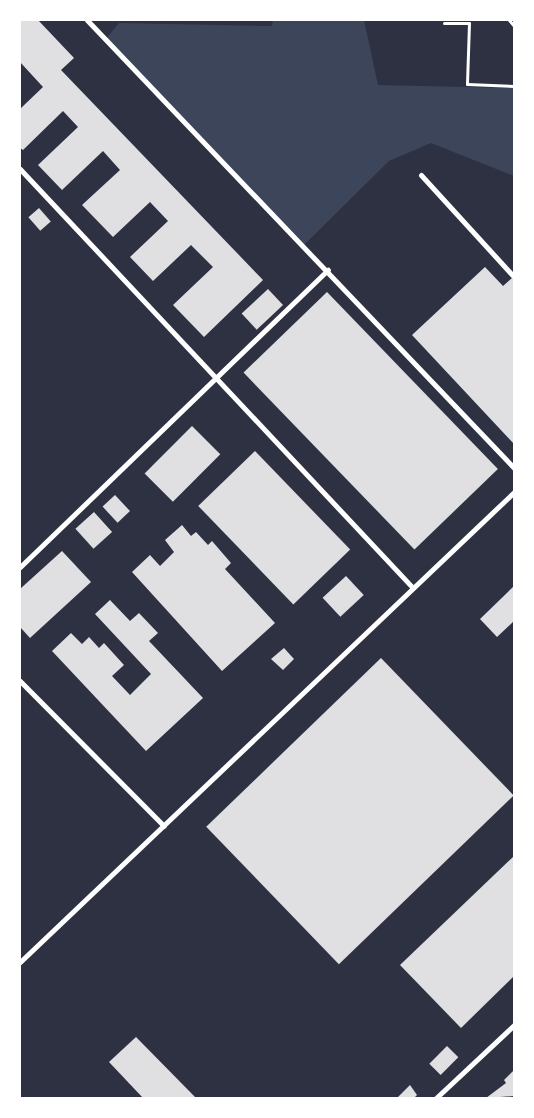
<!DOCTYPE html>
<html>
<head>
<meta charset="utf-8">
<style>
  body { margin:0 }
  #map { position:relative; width:534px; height:1118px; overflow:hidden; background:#2d3142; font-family:Arial,sans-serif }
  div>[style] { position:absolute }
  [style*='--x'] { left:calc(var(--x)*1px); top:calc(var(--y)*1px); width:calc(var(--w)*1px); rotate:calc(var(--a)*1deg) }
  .green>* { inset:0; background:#3c4559 }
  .building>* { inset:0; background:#e0e0e3; transform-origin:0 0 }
  .path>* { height:3px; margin:-1.5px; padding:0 1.5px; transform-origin:1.5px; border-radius:1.5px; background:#fff }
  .minor>* { height:5px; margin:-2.5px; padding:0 2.5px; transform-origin:2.5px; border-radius:2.5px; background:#fff }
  span { translate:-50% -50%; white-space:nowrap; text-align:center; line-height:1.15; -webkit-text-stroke:5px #fff; paint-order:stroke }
  .frame { position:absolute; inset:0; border:21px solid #fff; pointer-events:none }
</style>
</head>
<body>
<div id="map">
  <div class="green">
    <i style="clip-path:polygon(273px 20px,364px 20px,378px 85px,514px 88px,514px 176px,431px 143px,389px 161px,304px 245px,105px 40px,119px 23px,272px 26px)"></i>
  </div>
  <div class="building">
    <i style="clip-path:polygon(20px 20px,38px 20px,74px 58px,61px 70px,263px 280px,204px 337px,173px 305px,213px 267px,191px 245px,153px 281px,130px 257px,168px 221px,150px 202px,113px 237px,82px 205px,120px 170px,103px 151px,62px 190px,38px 165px,78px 127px,63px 111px,23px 150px,20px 148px,20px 109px,43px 87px,20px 62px)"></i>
    <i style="left:39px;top:208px;width:18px;height:14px;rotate:49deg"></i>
    <i style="clip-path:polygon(485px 267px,503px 286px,512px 278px,514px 280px,514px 444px,412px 335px)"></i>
    <i style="left:268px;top:289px;width:22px;height:36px;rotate:47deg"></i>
    <i style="left:327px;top:292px;width:246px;height:116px;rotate:46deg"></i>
    <i style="left:192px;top:426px;width:40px;height:67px;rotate:45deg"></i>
    <i style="left:255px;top:451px;width:137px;height:79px;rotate:46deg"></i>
    <i style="left:115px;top:495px;width:22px;height:17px;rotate:47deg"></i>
    <i style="left:94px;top:512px;width:27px;height:25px;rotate:48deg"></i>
    <i style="clip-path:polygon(182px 525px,191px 536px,196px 532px,208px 545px,212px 541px,231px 563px,225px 569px,275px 623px,222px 671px,132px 572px,150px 555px,160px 566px,174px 552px,165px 540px)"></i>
    <i style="clip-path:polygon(62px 551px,91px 582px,30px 638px,20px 627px,20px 589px)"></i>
    <i style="left:346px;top:576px;width:26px;height:32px;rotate:47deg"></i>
    <i style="clip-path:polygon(514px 586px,514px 621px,497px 637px,480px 619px)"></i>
    <i style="clip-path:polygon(110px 600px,130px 621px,139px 613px,158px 633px,149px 641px,203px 698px,146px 751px,52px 651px,71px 633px,82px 644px,89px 637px,99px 648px,104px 643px,124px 665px,112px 676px,130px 695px,151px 674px,95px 614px)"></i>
    <i style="clip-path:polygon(284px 648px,294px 659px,283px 670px,271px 659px)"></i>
    <i style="left:381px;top:658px;width:191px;height:243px;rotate:46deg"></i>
    <i style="clip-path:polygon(514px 856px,514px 976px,461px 1028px,400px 965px)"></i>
    <i style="clip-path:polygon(136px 1037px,196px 1098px,143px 1098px,109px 1062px)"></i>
    <i style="left:447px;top:1046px;width:16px;height:25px;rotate:45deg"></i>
    <i style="clip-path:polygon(514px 1070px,514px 1096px,486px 1098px,506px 1083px,504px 1080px)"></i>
    <i style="clip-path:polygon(410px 1085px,417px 1095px,414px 1098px,397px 1098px)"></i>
  </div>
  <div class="path">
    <i style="--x:509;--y:20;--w:8;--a:50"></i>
    <i style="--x:444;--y:23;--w:25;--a:0"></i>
    <i style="--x:469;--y:23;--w:61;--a:91.9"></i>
    <i style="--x:467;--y:84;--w:47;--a:2.4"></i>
  </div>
  <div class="minor">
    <i style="--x:87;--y:20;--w:619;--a:46.37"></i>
    <i style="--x:20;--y:169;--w:574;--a:46.83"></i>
    <i style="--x:421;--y:175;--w:138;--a:47.6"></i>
    <i style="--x:20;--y:567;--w:428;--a:-44"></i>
    <i style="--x:20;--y:681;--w:204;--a:45.2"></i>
    <i style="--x:20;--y:962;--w:682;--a:-43.57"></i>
    <i style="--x:436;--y:1098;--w:107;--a:-43.1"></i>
  </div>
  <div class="frame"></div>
</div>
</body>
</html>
